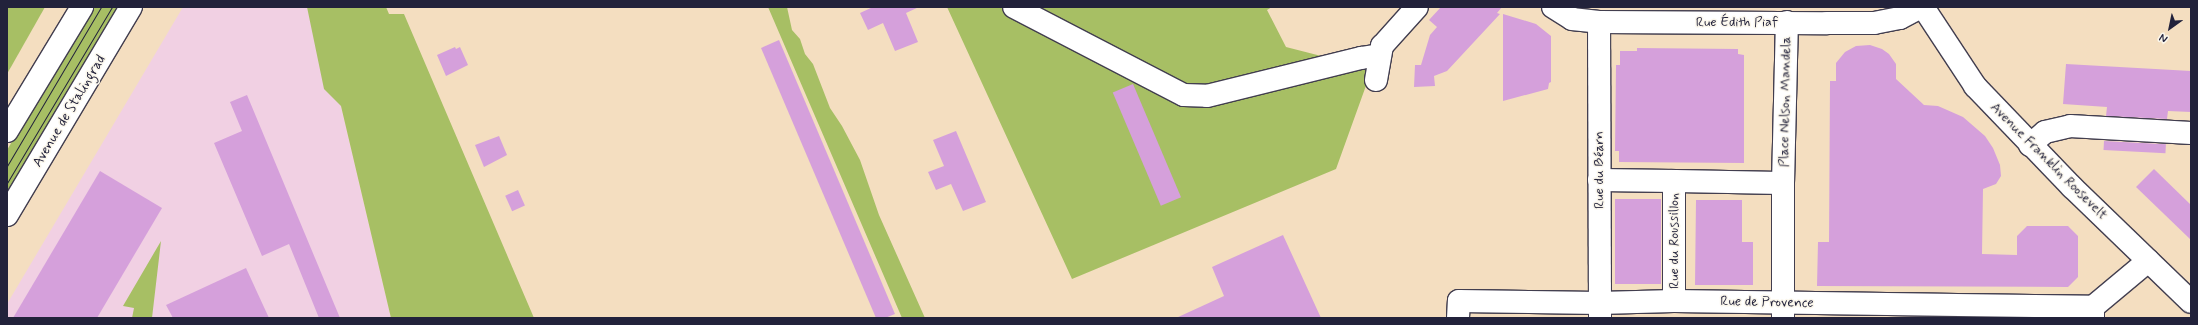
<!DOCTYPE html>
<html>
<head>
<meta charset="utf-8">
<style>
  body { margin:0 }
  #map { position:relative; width:2198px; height:325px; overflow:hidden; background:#f4dec0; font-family:Mynerve,sans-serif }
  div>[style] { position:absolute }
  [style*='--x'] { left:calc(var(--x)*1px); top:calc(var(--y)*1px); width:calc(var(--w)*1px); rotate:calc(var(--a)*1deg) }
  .built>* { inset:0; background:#f1d0e3 }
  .green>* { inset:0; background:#a7bf64 }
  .building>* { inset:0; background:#d5a0db; transform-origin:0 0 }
  .roads { filter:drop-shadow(1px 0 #423e4f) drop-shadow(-1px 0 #423e4f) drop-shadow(0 1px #423e4f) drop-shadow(0 -1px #423e4f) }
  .minor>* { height:22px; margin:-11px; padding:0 11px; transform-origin:11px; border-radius:11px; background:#fff }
  .major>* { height:22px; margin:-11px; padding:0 11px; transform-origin:11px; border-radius:11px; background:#fff }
  .tram>* { height:1px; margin:-0.5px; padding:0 0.5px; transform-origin:0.5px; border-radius:0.5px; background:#22223b }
  span { translate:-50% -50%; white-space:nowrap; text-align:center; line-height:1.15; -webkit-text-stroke:3px #fbf7ec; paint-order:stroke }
  .street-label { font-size:14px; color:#22223b }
  .frame { position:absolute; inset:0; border:8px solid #22223b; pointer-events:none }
  .north { position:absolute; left:2150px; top:8px; width:40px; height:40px; -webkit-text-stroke:3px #fbf7ec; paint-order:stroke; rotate:213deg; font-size:11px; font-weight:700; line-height:16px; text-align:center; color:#22223b }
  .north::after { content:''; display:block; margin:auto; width:14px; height:18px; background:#22223b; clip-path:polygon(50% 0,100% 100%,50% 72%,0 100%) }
</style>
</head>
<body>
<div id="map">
  <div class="built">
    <i style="clip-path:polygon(183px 7px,307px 7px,341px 106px,391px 318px,7px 318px,7px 304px)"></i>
  </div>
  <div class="green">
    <i style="clip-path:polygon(7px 7px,45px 7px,7px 74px)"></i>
    <i style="clip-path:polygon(92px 7px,121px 7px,7px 198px,7px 150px)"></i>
    <i style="clip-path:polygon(307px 7px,386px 7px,389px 14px,404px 14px,534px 318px,391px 318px,341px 106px,324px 89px)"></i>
    <i style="clip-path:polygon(768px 7px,787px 7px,792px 30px,800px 39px,805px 54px,813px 64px,830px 108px,842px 126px,860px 160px,879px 215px,925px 318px,902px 318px)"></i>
    <i style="clip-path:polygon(947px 7px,1272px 7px,1267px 10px,1286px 47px,1372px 69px,1336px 169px,1072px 279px)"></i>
    <i style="clip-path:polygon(161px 241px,152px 318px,132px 318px,134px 308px,123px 306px)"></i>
  </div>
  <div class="building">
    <i style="clip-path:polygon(873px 7px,919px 7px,906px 13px,918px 42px,895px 51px,883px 23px,868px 30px,860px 13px)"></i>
    <i style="clip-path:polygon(1441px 7px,1502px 7px,1497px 13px,1500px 14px,1447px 71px,1434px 76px,1435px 86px,1414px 87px,1415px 65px,1421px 65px,1430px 35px,1437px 27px,1429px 20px)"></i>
    <i style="clip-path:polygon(1503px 14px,1536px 24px,1551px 36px,1551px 82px,1549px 83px,1548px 89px,1503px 101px)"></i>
    <i style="clip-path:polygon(779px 40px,895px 314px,885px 318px,876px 318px,761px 48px)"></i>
    <i style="clip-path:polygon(1870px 45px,1882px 49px,1889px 54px,1896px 64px,1896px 79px,1924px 105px,1938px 106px,1963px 117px,1985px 136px,1993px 148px,2000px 165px,2001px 176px,1996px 184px,1983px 189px,1982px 254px,2017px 255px,2017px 236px,2027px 226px,2068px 226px,2078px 236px,2078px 277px,2068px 287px,1817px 286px,1818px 242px,1829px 242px,1830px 81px,1836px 81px,1836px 63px,1845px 52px,1856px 46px)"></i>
    <i style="clip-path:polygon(455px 47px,456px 49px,460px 47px,468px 65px,446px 76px,437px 55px)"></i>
    <i style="clip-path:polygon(1637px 48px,1738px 49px,1738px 54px,1744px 55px,1744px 163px,1619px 162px,1619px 151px,1615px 151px,1616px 65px,1620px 65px,1620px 51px,1637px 51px)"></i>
    <i style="clip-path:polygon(2066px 64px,2191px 71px,2191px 112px,2168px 111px,2167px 119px,2106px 116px,2107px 107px,2063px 104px)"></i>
    <i style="left:1133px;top:84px;width:123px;height:22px;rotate:67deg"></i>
    <i style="clip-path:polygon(247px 95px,340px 318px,319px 318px,289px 244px,262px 256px,214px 143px,242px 131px,230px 102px)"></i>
    <i style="clip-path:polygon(956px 131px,986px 202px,963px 211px,951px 184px,936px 190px,928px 172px,944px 166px,933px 140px)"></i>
    <i style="clip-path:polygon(499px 136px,507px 155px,484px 167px,475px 145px)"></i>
    <i style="left:2104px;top:141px;width:62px;height:9px;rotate:3deg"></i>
    <i style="clip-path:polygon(2154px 169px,2191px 205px,2191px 240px,2136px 187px)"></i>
    <i style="clip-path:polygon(100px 171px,162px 208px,97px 318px,13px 318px)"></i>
    <i style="left:518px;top:190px;width:17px;height:14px;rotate:66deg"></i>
    <i style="left:1615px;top:199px;width:46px;height:85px"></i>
    <i style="clip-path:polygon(1696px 200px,1742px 200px,1742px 242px,1753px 242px,1753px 285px,1695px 285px)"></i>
    <i style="clip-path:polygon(1283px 235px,1321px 318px,1176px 318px,1224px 296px,1212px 267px)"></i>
    <i style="clip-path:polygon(246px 268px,269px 318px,173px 318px,166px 305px)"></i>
  </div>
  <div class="roads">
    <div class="minor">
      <i style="--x:1014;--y:7;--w:191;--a:27.4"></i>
      <i style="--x:1184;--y:95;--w:23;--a:2"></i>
      <i style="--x:1207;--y:96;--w:159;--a:-13.9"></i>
      <i style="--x:1361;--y:58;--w:19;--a:-9"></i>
      <i style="--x:1553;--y:7;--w:22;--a:32"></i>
      <i style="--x:1572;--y:19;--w:27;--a:6"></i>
      <i style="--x:1599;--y:22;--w:228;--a:0.3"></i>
      <i style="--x:1827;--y:23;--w:47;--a:0"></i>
      <i style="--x:1874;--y:23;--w:26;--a:-11"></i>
      <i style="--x:1900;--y:18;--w:24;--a:-28"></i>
      <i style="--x:1599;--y:22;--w:296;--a:89.8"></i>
      <i style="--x:1376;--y:80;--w:35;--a:-80"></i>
      <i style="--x:1382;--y:46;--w:52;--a:-48.1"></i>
      <i style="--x:2030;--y:145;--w:20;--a:-41"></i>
      <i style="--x:2045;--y:132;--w:26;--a:-13"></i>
      <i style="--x:2070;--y:126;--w:121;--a:3.3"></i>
      <i style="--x:1599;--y:180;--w:75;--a:0.8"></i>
      <i style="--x:1674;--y:181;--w:120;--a:90"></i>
      <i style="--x:1674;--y:181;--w:109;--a:1.1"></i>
      <i style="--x:1783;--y:183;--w:135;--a:90"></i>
      <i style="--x:1783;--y:183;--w:161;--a:-88.6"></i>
      <i style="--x:1458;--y:318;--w:17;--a:-87"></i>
      <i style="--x:1459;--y:301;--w:140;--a:0.8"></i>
      <i style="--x:1599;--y:303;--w:75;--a:-1.5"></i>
      <i style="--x:1674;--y:301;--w:419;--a:0.8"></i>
      <i style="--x:2093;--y:318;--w:11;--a:-90"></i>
      <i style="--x:2093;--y:307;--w:72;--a:-39.9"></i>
    </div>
    <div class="major">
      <i style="--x:1923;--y:7;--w:95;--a:56.6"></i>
      <i style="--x:1975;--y:86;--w:140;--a:46.2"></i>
      <i style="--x:2072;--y:187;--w:165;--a:44"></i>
      <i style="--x:7;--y:131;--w:145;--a:-58.8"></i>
      <i style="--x:7;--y:215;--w:242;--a:-59.2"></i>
    </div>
  </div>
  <div class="tram">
    <i style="--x:7;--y:166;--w:185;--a:-59.4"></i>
    <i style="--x:7;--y:183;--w:205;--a:-59.2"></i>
  </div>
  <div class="street-label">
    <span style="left:1737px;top:22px">Rue Édith Piaf</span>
    <span style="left:1785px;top:102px;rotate:-89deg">Place Nelson Mandela</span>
    <span style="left:69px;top:111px;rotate:-59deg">Avenue de Stalingrad</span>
    <span style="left:2049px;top:161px;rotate:45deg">Avenue Franklin Roosevelt</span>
    <span style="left:1599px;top:170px;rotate:-90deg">Rue du Béarn</span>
    <span style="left:1674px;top:241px;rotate:-90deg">Rue du Roussillon</span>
    <span style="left:1767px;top:302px;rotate:1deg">Rue de Provence</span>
  </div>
  <div class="frame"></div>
  <div class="north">N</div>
</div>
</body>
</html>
